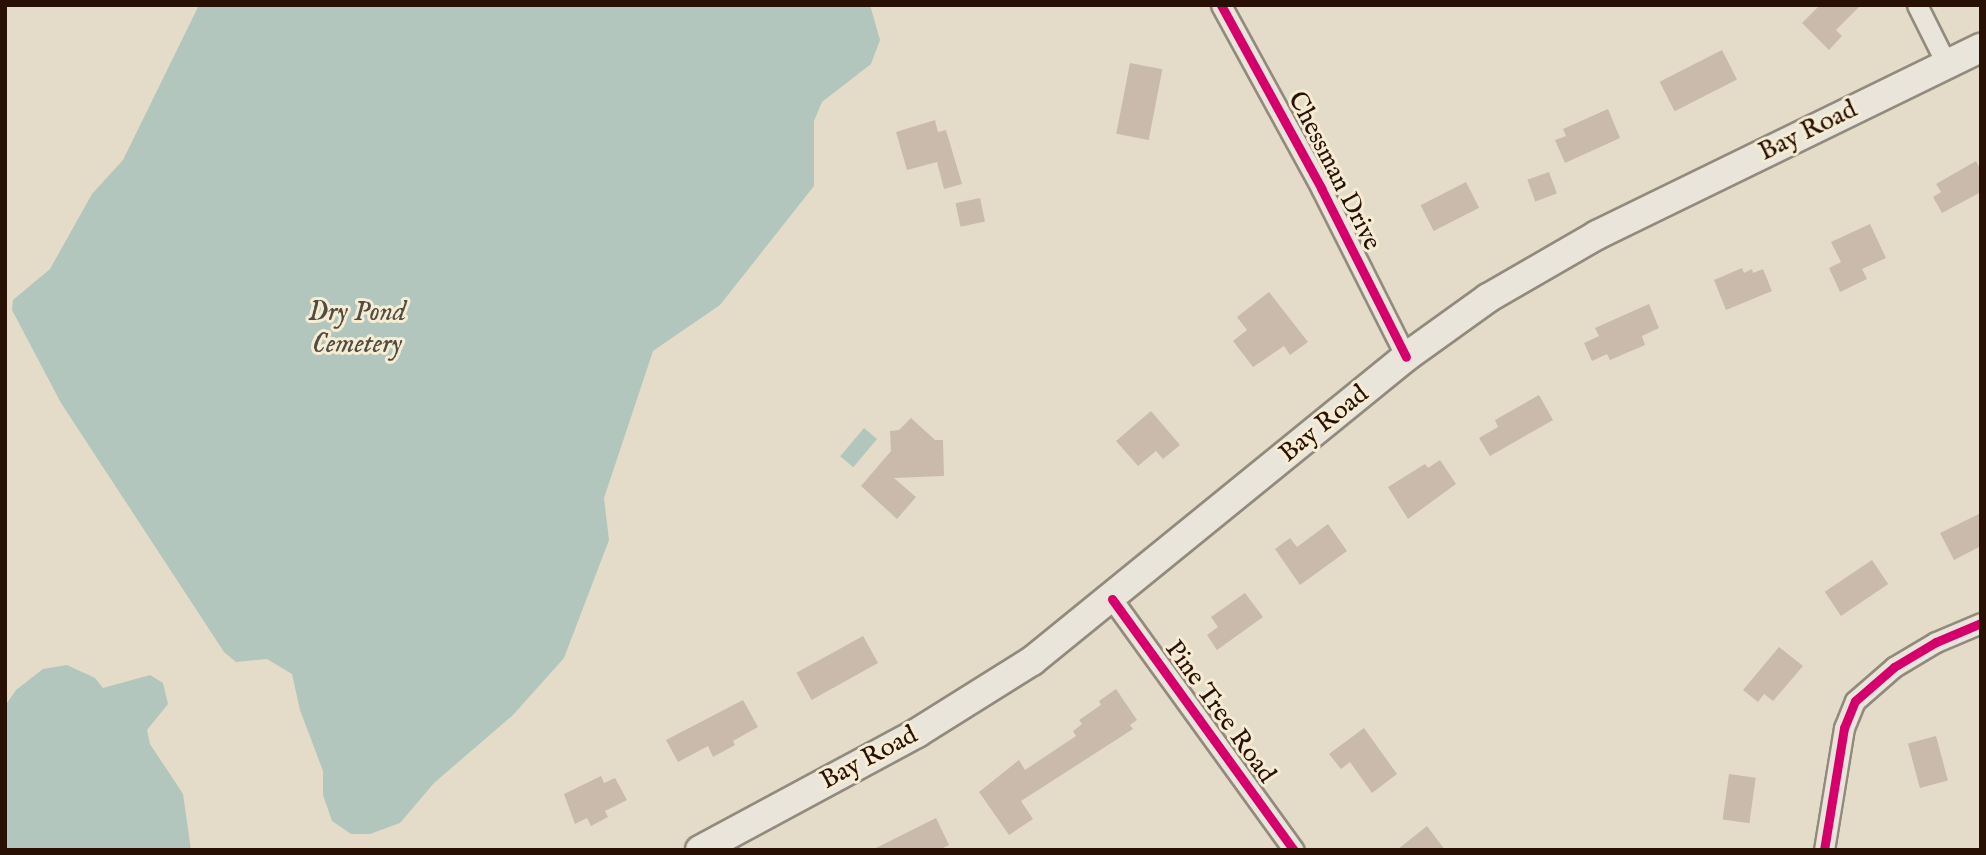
<!DOCTYPE html>
<html>
<head>
<meta charset="utf-8">
<style>
  body { margin:0 }
  #map { position:relative; width:1986px; height:855px; overflow:hidden; background:#e4dcc8; font-family:"IM FELL English",serif }
  div>[style] { position:absolute }
  [style*='--x'] { left:calc(var(--x)*1px); top:calc(var(--y)*1px); width:calc(var(--w)*1px); rotate:calc(var(--a)*1deg) }
  .water>* { inset:0; background:#b2c6bd; transform-origin:0 0 }
  .building>* { inset:0; background:#cabaab; transform-origin:0 0 }
  .roads { filter:drop-shadow(2px 0 #928a7d) drop-shadow(-2px 0 #928a7d) drop-shadow(0 2px #928a7d) drop-shadow(0 -2px #928a7d) }
  .minor>* { height:19px; margin:-9.5px; padding:0 9.5px; transform-origin:9.5px; border-radius:9.5px; background:#e9e5db }
  .secondary>* { height:28px; margin:-14px; padding:0 14px; transform-origin:14px; border-radius:14px; background:#e9e5db }
  .cycleway>* { height:9px; margin:-4.5px; padding:0 4.5px; transform-origin:4.5px; border-radius:4.5px; background:#d6006c }
  span { translate:-50% -50%; white-space:nowrap; text-align:center; line-height:1.15; -webkit-text-stroke:6px #f5ecd3; paint-order:stroke }
  .street-label { font-size:26px; color:#291004 }
  .water-label { font-size:28px; color:#514c43; font-style:italic }
  .frame { position:absolute; inset:0; border:7px solid #291004; pointer-events:none }
</style>
</head>
<body>
<div id="map">
  <div class="water">
    <i style="clip-path:polygon(199px 5px,870px 5px,880px 40px,871px 64px,822px 102px,814px 121px,814px 186px,720px 305px,653px 351px,604px 498px,609px 540px,564px 658px,513px 715px,434px 783px,400px 823px,370px 834px,351px 834px,332px 821px,323px 795px,323px 771px,300px 710px,292px 674px,267px 659px,236px 662px,224px 652px,61px 403px,12px 310px,13px 300px,50px 269px,92px 194px,123px 160px)"></i>
    <i style="left:864px;top:428px;width:17px;height:37px;rotate:40deg"></i>
    <i style="clip-path:polygon(67px 665px,95px 678px,103px 688px,150px 675px,163px 683px,168px 704px,147px 730px,150px 744px,183px 794px,191px 850px,5px 850px,5px 706px,16px 690px,43px 669px)"></i>
  </div>
  <div class="building">
    <i style="clip-path:polygon(1820px 5px,1861px 5px,1836px 30px,1842px 36px,1829px 50px,1802px 23px)"></i>
    <i style="left:1722px;top:50px;width:33px;height:70px;rotate:63deg"></i>
    <i style="left:1130px;top:63px;width:33px;height:72px;rotate:11deg"></i>
    <i style="clip-path:polygon(1608px 109px,1620px 138px,1565px 163px,1555px 140px,1566px 136px,1563px 129px)"></i>
    <i style="clip-path:polygon(935px 120px,938px 132px,946px 130px,962px 184px,944px 189px,937px 162px,907px 170px,896px 132px)"></i>
    <i style="clip-path:polygon(1976px 161px,1981px 171px,1981px 192px,1942px 213px,1933px 197px,1941px 192px,1936px 184px)"></i>
    <i style="left:1549px;top:172px;width:23px;height:23px;rotate:70deg"></i>
    <i style="left:1466px;top:182px;width:29px;height:51px;rotate:63deg"></i>
    <i style="left:980px;top:198px;width:24px;height:25px;rotate:78deg"></i>
    <i style="clip-path:polygon(1870px 224px,1886px 258px,1862px 269px,1867px 279px,1840px 292px,1829px 268px,1841px 262px,1831px 242px)"></i>
    <i style="clip-path:polygon(1742px 268px,1744px 273px,1752px 269px,1753px 273px,1763px 269px,1772px 291px,1726px 310px,1714px 280px)"></i>
    <i style="clip-path:polygon(1269px 292px,1308px 342px,1290px 355px,1284px 346px,1253px 367px,1233px 341px,1247px 330px,1237px 317px)"></i>
    <i style="clip-path:polygon(1649px 304px,1659px 328px,1642px 336px,1645px 345px,1610px 360px,1607px 354px,1592px 361px,1584px 343px,1599px 336px,1595px 328px)"></i>
    <i style="clip-path:polygon(1539px 395px,1553px 420px,1490px 456px,1479px 438px,1498px 427px,1495px 420px)"></i>
    <i style="clip-path:polygon(1151px 411px,1180px 445px,1163px 459px,1156px 451px,1138px 466px,1116px 441px)"></i>
    <i style="clip-path:polygon(911px 418px,935px 440px,943px 440px,944px 476px,894px 478px,916px 497px,897px 519px,861px 486px,891px 451px,890px 431px,899px 430px)"></i>
    <i style="clip-path:polygon(1440px 460px,1456px 484px,1408px 519px,1388px 487px,1425px 464px,1428px 468px)"></i>
    <i style="clip-path:polygon(1981px 513px,1981px 546px,1954px 560px,1940px 533px)"></i>
    <i style="clip-path:polygon(1328px 524px,1347px 551px,1300px 585px,1275px 549px,1290px 538px,1297px 547px)"></i>
    <i style="left:1872px;top:560px;width:29px;height:57px;rotate:56deg"></i>
    <i style="clip-path:polygon(1245px 593px,1263px 617px,1217px 650px,1207px 635px,1218px 627px,1211px 617px)"></i>
    <i style="left:863px;top:636px;width:31px;height:76px;rotate:61deg"></i>
    <i style="clip-path:polygon(1779px 647px,1803px 666px,1773px 701px,1764px 694px,1758px 702px,1743px 690px)"></i>
    <i style="clip-path:polygon(1116px 689px,1137px 720px,1130px 725px,1133px 729px,1021px 801px,1033px 819px,1009px 835px,979px 792px,1019px 760px,1025px 770px,1076px 736px,1073px 731px,1082px 724px,1079px 720px,1101px 705px,1099px 701px)"></i>
    <i style="clip-path:polygon(743px 700px,758px 727px,733px 741px,735px 745px,713px 757px,708px 746px,678px 762px,666px 740px)"></i>
    <i style="clip-path:polygon(1364px 728px,1397px 774px,1372px 793px,1350px 762px,1341px 769px,1329px 754px)"></i>
    <i style="left:1936px;top:736px;width:46px;height:29px;rotate:75deg"></i>
    <i style="left:1729px;top:774px;width:27px;height:46px;rotate:8deg"></i>
    <i style="clip-path:polygon(601px 776px,604px 783px,615px 778px,627px 800px,605px 811px,608px 817px,591px 826px,587px 818px,575px 824px,564px 794px)"></i>
    <i style="clip-path:polygon(936px 818px,949px 845px,939px 850px,872px 850px)"></i>
    <i style="clip-path:polygon(1427px 826px,1445px 850px,1397px 850px)"></i>
  </div>
  <div class="roads">
    <div class="minor">
      <i style="--x:1221;--y:5;--w:209;--a:61.3"></i>
      <i style="--x:1321;--y:188;--w:189;--a:63.3"></i>
      <i style="--x:1917;--y:5;--w:67;--a:63.4"></i>
      <i style="--x:1112;--y:599;--w:310;--a:54.1"></i>
      <i style="--x:1824;--y:850;--w:124;--a:-80.7"></i>
      <i style="--x:1844;--y:728;--w:29;--a:-68"></i>
      <i style="--x:1855;--y:701;--w:52;--a:-41.1"></i>
      <i style="--x:1894;--y:667;--w:49;--a:-30.8"></i>
      <i style="--x:1936;--y:642;--w:49;--a:-22.9"></i>
    </div>
    <div class="secondary">
      <i style="--x:700;--y:850;--w:247;--a:-28.3"></i>
      <i style="--x:917;--y:733;--w:136;--a:-32.1"></i>
      <i style="--x:1032;--y:661;--w:482;--a:-39.1"></i>
      <i style="--x:1406;--y:357;--w:101;--a:-35.7"></i>
      <i style="--x:1488;--y:298;--w:126;--a:-30"></i>
      <i style="--x:1597;--y:235;--w:427;--a:-26"></i>
    </div>
  </div>
  <div class="cycleway">
    <i style="--x:1221;--y:5;--w:209;--a:61.3"></i>
    <i style="--x:1321;--y:188;--w:189;--a:63.3"></i>
    <i style="--x:1112;--y:599;--w:310;--a:54.1"></i>
    <i style="--x:1824;--y:850;--w:124;--a:-80.7"></i>
    <i style="--x:1844;--y:728;--w:29;--a:-68"></i>
    <i style="--x:1855;--y:701;--w:52;--a:-41.1"></i>
    <i style="--x:1894;--y:667;--w:49;--a:-30.8"></i>
    <i style="--x:1936;--y:642;--w:49;--a:-22.9"></i>
  </div>
  <div class="street-label">
    <span style="left:1808px;top:131px;rotate:-26deg">Bay Road</span>
    <span style="left:1334px;top:171px;rotate:63deg">Chessman Drive</span>
    <span style="left:1324px;top:424px;rotate:-39deg">Bay Road</span>
    <span style="left:1220px;top:712px;rotate:54deg">Pine Tree Road</span>
    <span style="left:869px;top:758px;rotate:-28deg">Bay Road</span>
  </div>
  <div class="water-label">
    <span style="left:357px;top:329px">Dry Pond<br>Cemetery</span>
  </div>
  <div class="frame"></div>
</div>
</body>
</html>
